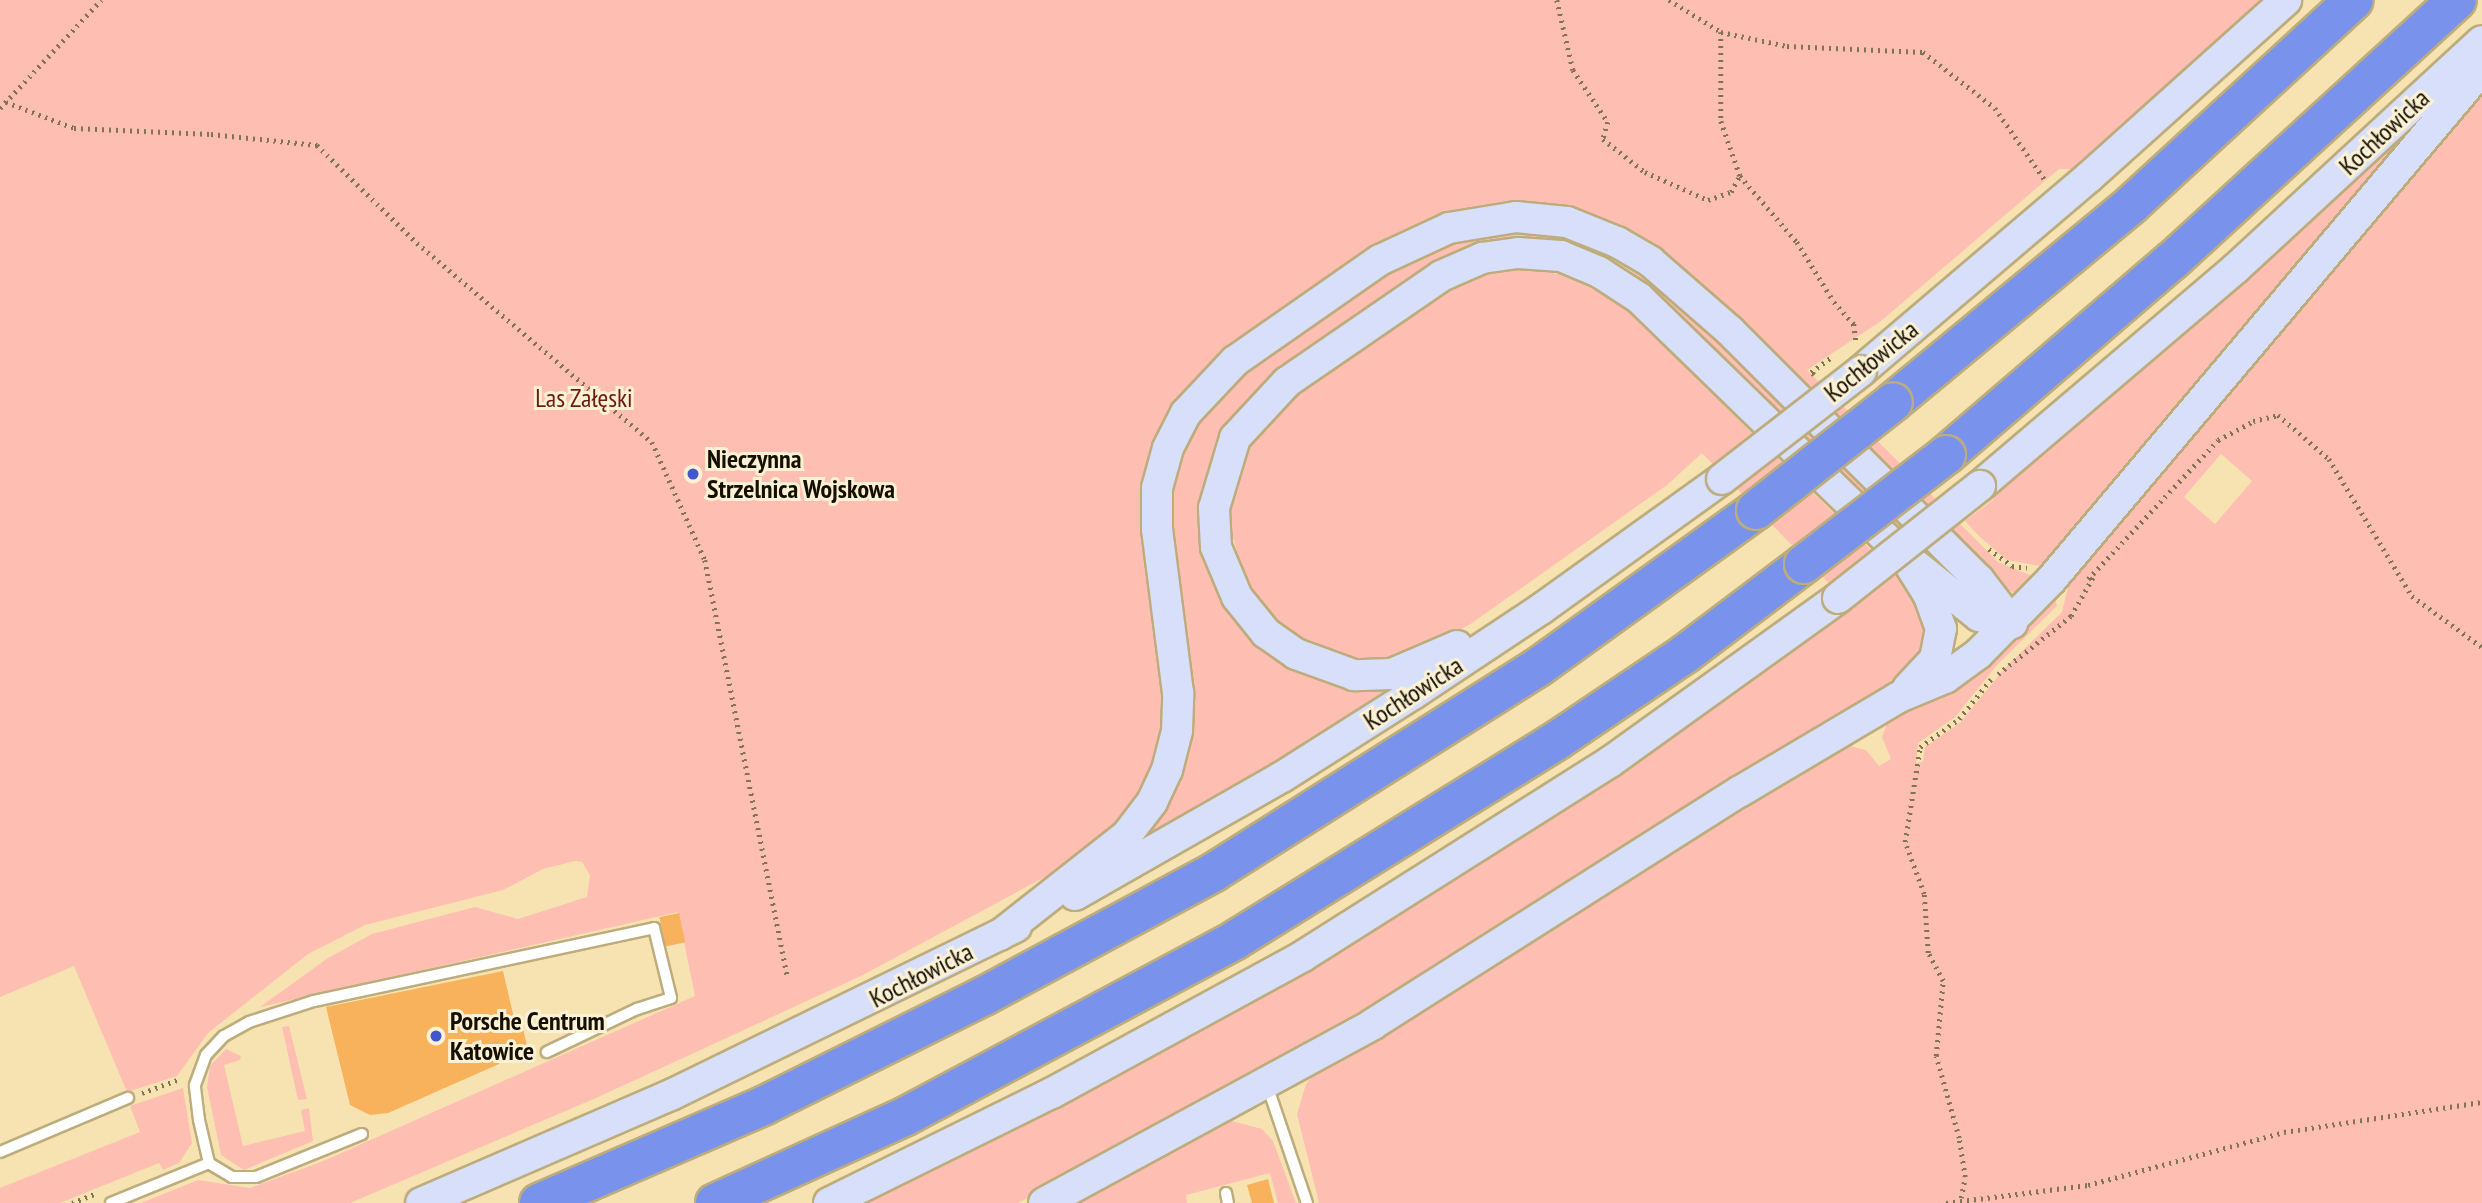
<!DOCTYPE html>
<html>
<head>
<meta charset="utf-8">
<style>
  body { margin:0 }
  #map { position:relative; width:2482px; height:1203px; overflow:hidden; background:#f6e3b1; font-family:"PT Sans Narrow",sans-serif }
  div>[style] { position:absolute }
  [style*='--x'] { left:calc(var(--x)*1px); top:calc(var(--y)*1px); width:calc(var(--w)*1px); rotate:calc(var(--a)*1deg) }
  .green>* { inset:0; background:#ffbeb2 }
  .building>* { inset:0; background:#f7b25b; transform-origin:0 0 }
  .path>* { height:4.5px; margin-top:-2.25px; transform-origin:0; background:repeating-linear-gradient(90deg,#817455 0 2px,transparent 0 7px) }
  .roads { filter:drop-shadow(2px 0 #bdac7c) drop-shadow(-2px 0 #bdac7c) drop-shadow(0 2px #bdac7c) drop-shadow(0 -2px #bdac7c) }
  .lane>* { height:10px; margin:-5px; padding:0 5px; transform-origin:5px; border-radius:5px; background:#fff }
  .secondary>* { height:30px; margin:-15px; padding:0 15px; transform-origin:15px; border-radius:15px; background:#d7dffa }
  .highway>* { height:38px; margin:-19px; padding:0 19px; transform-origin:19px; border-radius:19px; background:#7993ed }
  .bridges { filter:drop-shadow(2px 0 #bdac7c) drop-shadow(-2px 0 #bdac7c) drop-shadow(0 2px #bdac7c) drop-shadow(0 -2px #bdac7c) }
  .secondary-bridge>* { height:30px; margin:-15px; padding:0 15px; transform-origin:15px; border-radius:15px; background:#d7dffa }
  .highway-bridge>* { height:38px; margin:-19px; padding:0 19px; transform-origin:19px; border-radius:19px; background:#7993ed }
  .dots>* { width:19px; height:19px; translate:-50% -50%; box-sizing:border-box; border:4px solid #fcf1d4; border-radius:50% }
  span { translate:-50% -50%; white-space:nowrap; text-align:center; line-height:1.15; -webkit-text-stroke:6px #fcf1d4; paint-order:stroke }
  .street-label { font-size:26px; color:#150f00 }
  .park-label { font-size:26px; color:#6d1b12 }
  .poi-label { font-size:26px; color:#150f00; font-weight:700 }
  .left { translate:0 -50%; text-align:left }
</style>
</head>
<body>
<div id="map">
  <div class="green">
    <i style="clip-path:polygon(0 0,2267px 0,2079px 169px,2059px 169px,1881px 321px,1807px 370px,1998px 562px,2037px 578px,2020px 594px,2010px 591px,1705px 287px,1645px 241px,1572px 210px,1496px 205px,1451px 214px,1167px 422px,1162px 738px,1149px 782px,1124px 819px,1069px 864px,861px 976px,596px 1098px,350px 1203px,141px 1203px,198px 1180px,250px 1188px,321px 1162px,695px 996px,678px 912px,260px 1007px,328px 958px,372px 934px,475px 907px,518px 919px,587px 897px,590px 875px,582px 862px,575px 861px,543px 869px,503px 890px,365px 925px,308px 954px,208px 1033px,177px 1076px,127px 1092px,74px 966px,0 997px)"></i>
    <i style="clip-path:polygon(evenodd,2482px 89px,2482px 1203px,1319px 1203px,1297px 1114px,1306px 1084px,1317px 1071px,1745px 801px,1846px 745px,1866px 750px,1879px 766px,1891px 759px,1882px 737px,1889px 718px,2054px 593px,2057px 606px,1998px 664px,1955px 717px,1918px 743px,1916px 763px,1923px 762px,1925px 747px,1961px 722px,2004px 669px,2062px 612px,2068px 587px,2063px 582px,2482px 89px,2221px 454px,2252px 481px,2215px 524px,2184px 497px,2221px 454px)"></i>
    <i style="clip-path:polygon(2410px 127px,2414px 127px,2046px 567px,2007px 560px,1980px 537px,1965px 521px,1994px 499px,1990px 494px)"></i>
    <i style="clip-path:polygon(1517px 230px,1556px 233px,1622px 257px,1691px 312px,1971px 589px,1967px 592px,1928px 556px,1651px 286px,1619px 262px,1589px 249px,1557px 240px,1518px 238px,1298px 359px,1257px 391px,1231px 421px,1207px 477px,1202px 509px,1204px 546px,1301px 671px,1358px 688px,1394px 689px,1272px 768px,1149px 840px,1144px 837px,1173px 789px,1169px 518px,1179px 456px,1196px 420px,1241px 373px,1404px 260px,1445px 241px)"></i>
    <i style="clip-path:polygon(1521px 268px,1571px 276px,1626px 309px,1920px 598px,1931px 641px,1909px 676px,1378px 1007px,1018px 1203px,859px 1203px,1167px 1048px,1367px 933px,1605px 781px,1850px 605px,1702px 453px,1667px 485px,1472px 623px,1426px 649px,1384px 660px,1345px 657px,1306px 642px,1272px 617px,1247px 585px,1229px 524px,1229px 501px,1246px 449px,1257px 432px,1295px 393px,1440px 294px,1483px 274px)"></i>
    <i style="clip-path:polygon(289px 1026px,307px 1099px,298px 1100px,282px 1027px)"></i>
    <i style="clip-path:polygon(226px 1049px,241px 1056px,240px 1060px,224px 1065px,243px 1146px,305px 1131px,301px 1110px,309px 1108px,313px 1141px,244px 1170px,221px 1155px,207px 1087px,210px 1066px)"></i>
    <i style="clip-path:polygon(183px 1088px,192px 1143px,179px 1163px,163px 1170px,159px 1163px,60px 1203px,0 1203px,0 1188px,140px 1132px,130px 1106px)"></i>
    <i style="clip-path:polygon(1232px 1121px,1262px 1129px,1273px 1141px,1296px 1203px,1278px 1203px,1270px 1173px,1186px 1195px,1187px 1203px,1074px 1203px)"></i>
  </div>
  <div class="building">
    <i style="left:679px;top:913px;width:30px;height:20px;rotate:78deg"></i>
    <i style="clip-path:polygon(503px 971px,517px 1031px,523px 1029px,528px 1050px,497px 1057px,499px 1064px,388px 1113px,370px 1115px,350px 1105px,326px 1007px)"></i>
    <i style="clip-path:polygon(1268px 1179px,1274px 1203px,1252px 1203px,1247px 1185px)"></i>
  </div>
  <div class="path">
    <i style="--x:1557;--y:0;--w:72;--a:77.1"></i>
    <i style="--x:1573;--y:70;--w:63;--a:56.1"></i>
    <i style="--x:1608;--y:122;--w:18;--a:106"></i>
    <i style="--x:1603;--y:139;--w:53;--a:38.2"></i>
    <i style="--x:1645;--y:172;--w:69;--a:24"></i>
    <i style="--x:1708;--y:200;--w:24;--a:-19"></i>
    <i style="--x:1731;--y:192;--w:17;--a:-62"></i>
    <i style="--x:1669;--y:0;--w:61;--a:31.6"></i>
    <i style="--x:1721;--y:32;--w:67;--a:12"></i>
    <i style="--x:1787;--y:46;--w:136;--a:2.5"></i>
    <i style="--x:1923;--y:52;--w:91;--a:37.9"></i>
    <i style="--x:1995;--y:108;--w:88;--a:55.2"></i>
    <i style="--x:1721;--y:32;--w:89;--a:90"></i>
    <i style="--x:1721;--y:121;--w:58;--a:70.9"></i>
    <i style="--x:1740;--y:176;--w:87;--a:49.2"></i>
    <i style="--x:1797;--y:242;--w:70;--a:58.3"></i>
    <i style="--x:1834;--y:302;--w:30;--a:48"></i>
    <i style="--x:1854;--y:324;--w:17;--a:83"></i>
    <i style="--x:6;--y:102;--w:73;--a:20.9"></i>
    <i style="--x:74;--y:128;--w:137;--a:2.5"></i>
    <i style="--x:211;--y:134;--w:107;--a:5.9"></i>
    <i style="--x:317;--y:145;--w:140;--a:44.4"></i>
    <i style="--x:417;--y:243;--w:308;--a:40.3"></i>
    <i style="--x:652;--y:442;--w:129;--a:65.8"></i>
    <i style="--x:705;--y:560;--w:426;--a:78.8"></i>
    <i style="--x:0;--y:108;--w:148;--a:-46.9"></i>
    <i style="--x:1814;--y:375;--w:4;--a:-135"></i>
    <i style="--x:1811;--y:372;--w:26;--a:-36"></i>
    <i style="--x:1989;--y:549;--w:29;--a:36"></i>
    <i style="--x:2012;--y:566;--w:15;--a:8"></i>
    <i style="--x:2088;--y:579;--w:190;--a:-46.9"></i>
    <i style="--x:2218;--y:440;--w:40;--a:-28"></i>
    <i style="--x:2253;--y:421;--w:26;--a:-13"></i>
    <i style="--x:2278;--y:415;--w:67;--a:40.8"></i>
    <i style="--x:2329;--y:459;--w:160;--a:58.8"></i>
    <i style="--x:2412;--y:596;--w:87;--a:36.1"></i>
    <i style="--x:1998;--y:674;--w:93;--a:-38.5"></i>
    <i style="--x:2071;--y:616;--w:45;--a:-60.6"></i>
    <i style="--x:142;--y:1093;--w:40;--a:-20.2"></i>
    <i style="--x:1961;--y:1198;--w:21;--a:-79"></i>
    <i style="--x:1965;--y:1177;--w:39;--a:-99"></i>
    <i style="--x:1959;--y:1138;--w:85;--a:-105.7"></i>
    <i style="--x:1936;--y:1056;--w:75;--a:-84.7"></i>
    <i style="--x:1943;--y:981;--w:32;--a:-118"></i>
    <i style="--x:1928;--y:953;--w:59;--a:-93.9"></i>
    <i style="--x:1924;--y:894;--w:55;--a:-110.1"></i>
    <i style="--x:1905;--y:842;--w:96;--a:-81"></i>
    <i style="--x:1920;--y:747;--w:48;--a:-35.7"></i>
    <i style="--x:1959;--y:719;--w:51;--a:-51.3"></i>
    <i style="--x:72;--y:1203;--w:27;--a:-22"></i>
    <i style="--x:1946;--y:1203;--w:143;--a:-7.2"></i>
    <i style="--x:2088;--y:1185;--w:203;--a:-15.1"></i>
    <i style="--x:2284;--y:1132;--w:200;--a:-8.6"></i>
  </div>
  <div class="roads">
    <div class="lane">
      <i style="--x:1267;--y:1085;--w:125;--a:71.3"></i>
      <i style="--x:362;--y:1134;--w:114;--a:157.9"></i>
      <i style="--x:256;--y:1177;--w:24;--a:180"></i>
      <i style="--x:232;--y:1177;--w:27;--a:-149"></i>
      <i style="--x:209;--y:1163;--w:44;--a:-103.1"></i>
      <i style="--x:199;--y:1120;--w:35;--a:-97"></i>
      <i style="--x:195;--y:1085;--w:32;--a:-70"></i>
      <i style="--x:206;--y:1055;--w:26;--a:-47"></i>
      <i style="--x:224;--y:1036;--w:29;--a:-29"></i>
      <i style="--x:249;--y:1022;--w:68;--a:-17.9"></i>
      <i style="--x:314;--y:1001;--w:348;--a:-12.1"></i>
      <i style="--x:654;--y:928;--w:72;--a:76.3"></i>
      <i style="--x:671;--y:998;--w:36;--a:162"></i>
      <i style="--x:637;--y:1009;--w:100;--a:154.5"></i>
      <i style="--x:0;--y:1152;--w:139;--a:-22.9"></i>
      <i style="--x:1226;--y:1193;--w:10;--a:79"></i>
      <i style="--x:111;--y:1203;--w:106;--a:-22.2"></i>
    </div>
    <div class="secondary">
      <i style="--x:1861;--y:371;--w:299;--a:-40.4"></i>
      <i style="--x:2089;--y:177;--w:265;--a:-41.9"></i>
      <i style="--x:1980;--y:486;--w:335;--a:-40.4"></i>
      <i style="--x:2235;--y:269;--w:336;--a:-42.7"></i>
      <i style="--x:1457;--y:646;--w:71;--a:156.7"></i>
      <i style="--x:1392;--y:674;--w:38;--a:178"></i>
      <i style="--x:1354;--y:675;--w:62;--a:-160.1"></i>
      <i style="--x:1296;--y:654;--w:37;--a:-145"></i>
      <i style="--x:1266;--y:633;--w:46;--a:-128.9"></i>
      <i style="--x:1237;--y:597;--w:54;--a:-112.8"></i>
      <i style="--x:1216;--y:547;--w:39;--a:-93"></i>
      <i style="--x:1214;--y:508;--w:73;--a:-73.3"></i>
      <i style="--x:1235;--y:438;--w:76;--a:-47.1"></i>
      <i style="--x:1287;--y:382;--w:187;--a:-34.5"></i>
      <i style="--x:1441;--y:276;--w:45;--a:-23.7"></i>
      <i style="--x:1482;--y:258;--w:36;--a:-8"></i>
      <i style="--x:1518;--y:253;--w:43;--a:4"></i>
      <i style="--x:1561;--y:256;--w:41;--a:22.8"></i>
      <i style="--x:1599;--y:272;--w:48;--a:33"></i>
      <i style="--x:1639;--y:298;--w:368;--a:44.2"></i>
      <i style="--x:1903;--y:555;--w:97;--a:38.8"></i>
      <i style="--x:1979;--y:616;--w:34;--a:12"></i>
      <i style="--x:1908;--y:688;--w:40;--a:-47"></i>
      <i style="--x:1935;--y:659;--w:31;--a:-79"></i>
      <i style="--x:1941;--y:629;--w:37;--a:-110"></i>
      <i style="--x:1928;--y:594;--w:32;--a:-122"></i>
      <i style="--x:1075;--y:895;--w:238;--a:-29.7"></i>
      <i style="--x:1282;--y:777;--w:155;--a:-32.4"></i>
      <i style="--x:1413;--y:694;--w:154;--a:-33.6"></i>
      <i style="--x:1541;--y:609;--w:223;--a:-35.7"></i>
      <i style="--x:1000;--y:935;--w:160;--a:-38.2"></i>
      <i style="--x:1126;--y:836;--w:43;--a:-52.6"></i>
      <i style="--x:1152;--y:802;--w:35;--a:-65"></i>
      <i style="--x:1167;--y:770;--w:40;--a:-75.6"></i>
      <i style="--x:1177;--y:731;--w:38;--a:-88"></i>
      <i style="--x:1178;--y:693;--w:164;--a:-97.3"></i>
      <i style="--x:1157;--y:530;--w:42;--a:-90"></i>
      <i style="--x:1157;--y:488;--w:41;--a:-74.6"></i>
      <i style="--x:1168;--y:448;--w:39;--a:-63"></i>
      <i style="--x:1186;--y:413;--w:71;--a:-46.7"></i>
      <i style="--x:1235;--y:361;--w:177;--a:-34.9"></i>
      <i style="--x:1380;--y:260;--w:76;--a:-24.9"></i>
      <i style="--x:1449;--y:228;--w:68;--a:-9.3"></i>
      <i style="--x:1516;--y:217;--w:51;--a:5.6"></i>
      <i style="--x:1567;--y:222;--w:54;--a:21.8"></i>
      <i style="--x:1617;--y:242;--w:39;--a:30"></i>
      <i style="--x:1651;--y:262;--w:105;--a:41.1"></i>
      <i style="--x:1730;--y:331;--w:352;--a:45"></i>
      <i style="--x:1979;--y:580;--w:54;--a:52.5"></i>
      <i style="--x:421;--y:1203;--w:272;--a:-23.4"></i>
      <i style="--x:671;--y:1095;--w:384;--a:-26"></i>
      <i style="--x:829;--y:1203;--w:249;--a:-26.3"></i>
      <i style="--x:1052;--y:1093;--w:286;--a:-28.6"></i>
      <i style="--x:1303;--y:956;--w:363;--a:-32.3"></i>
      <i style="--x:1610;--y:762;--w:281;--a:-35.7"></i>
      <i style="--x:1044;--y:1203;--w:375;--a:-28.5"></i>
      <i style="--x:1373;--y:1024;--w:433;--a:-32.4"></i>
      <i style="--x:1739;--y:792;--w:184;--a:-30.7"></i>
      <i style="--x:1897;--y:698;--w:52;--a:-22.6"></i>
      <i style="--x:1945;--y:678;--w:41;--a:-36"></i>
      <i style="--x:1978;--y:654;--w:104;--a:-45.4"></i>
      <i style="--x:2051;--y:580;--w:668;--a:-49.85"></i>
    </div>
    <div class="highway">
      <i style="--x:1893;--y:402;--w:310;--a:-39.6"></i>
      <i style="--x:2132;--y:204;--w:301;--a:-42.6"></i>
      <i style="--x:1946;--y:455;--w:299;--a:-40.7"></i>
      <i style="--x:2173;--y:260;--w:385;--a:-42.5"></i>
      <i style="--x:539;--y:1203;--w:246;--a:-23.4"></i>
      <i style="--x:765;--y:1105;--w:245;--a:-26.5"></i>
      <i style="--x:984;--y:996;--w:261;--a:-28.3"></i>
      <i style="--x:1214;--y:872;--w:382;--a:-32.3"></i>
      <i style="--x:1537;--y:668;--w:270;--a:-35.8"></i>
      <i style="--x:715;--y:1203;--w:210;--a:-24.5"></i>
      <i style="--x:906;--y:1116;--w:373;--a:-28.1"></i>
      <i style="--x:1235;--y:940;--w:381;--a:-31.8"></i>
      <i style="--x:1559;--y:739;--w:152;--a:-34"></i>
      <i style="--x:1685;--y:654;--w:149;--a:-37.1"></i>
    </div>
  </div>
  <div class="bridges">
    <div class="secondary-bridge">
      <i style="--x:1722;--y:479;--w:176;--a:-37.8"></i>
      <i style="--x:1838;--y:598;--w:181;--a:-38.3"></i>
    </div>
    <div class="highway-bridge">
      <i style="--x:1756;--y:510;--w:174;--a:-38.2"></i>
      <i style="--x:1804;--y:564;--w:179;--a:-37.5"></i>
    </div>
  </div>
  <div class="dots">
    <i style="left:693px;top:474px;background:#4157cb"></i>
    <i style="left:436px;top:1036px;background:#4157cb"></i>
  </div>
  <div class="street-label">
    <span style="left:2384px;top:132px;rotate:-43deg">Kochłowicka</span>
    <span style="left:1871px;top:361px;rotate:-39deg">Kochłowicka</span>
    <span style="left:1413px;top:693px;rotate:-33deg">Kochłowicka</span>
    <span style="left:921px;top:975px;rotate:-27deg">Kochłowicka</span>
  </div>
  <div class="park-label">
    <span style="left:584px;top:398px">Las Załęski</span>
  </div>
  <div class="poi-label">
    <span class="left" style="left:707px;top:474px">Nieczynna<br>Strzelnica Wojskowa</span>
    <span class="left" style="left:450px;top:1036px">Porsche Centrum<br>Katowice</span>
  </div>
</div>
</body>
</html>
